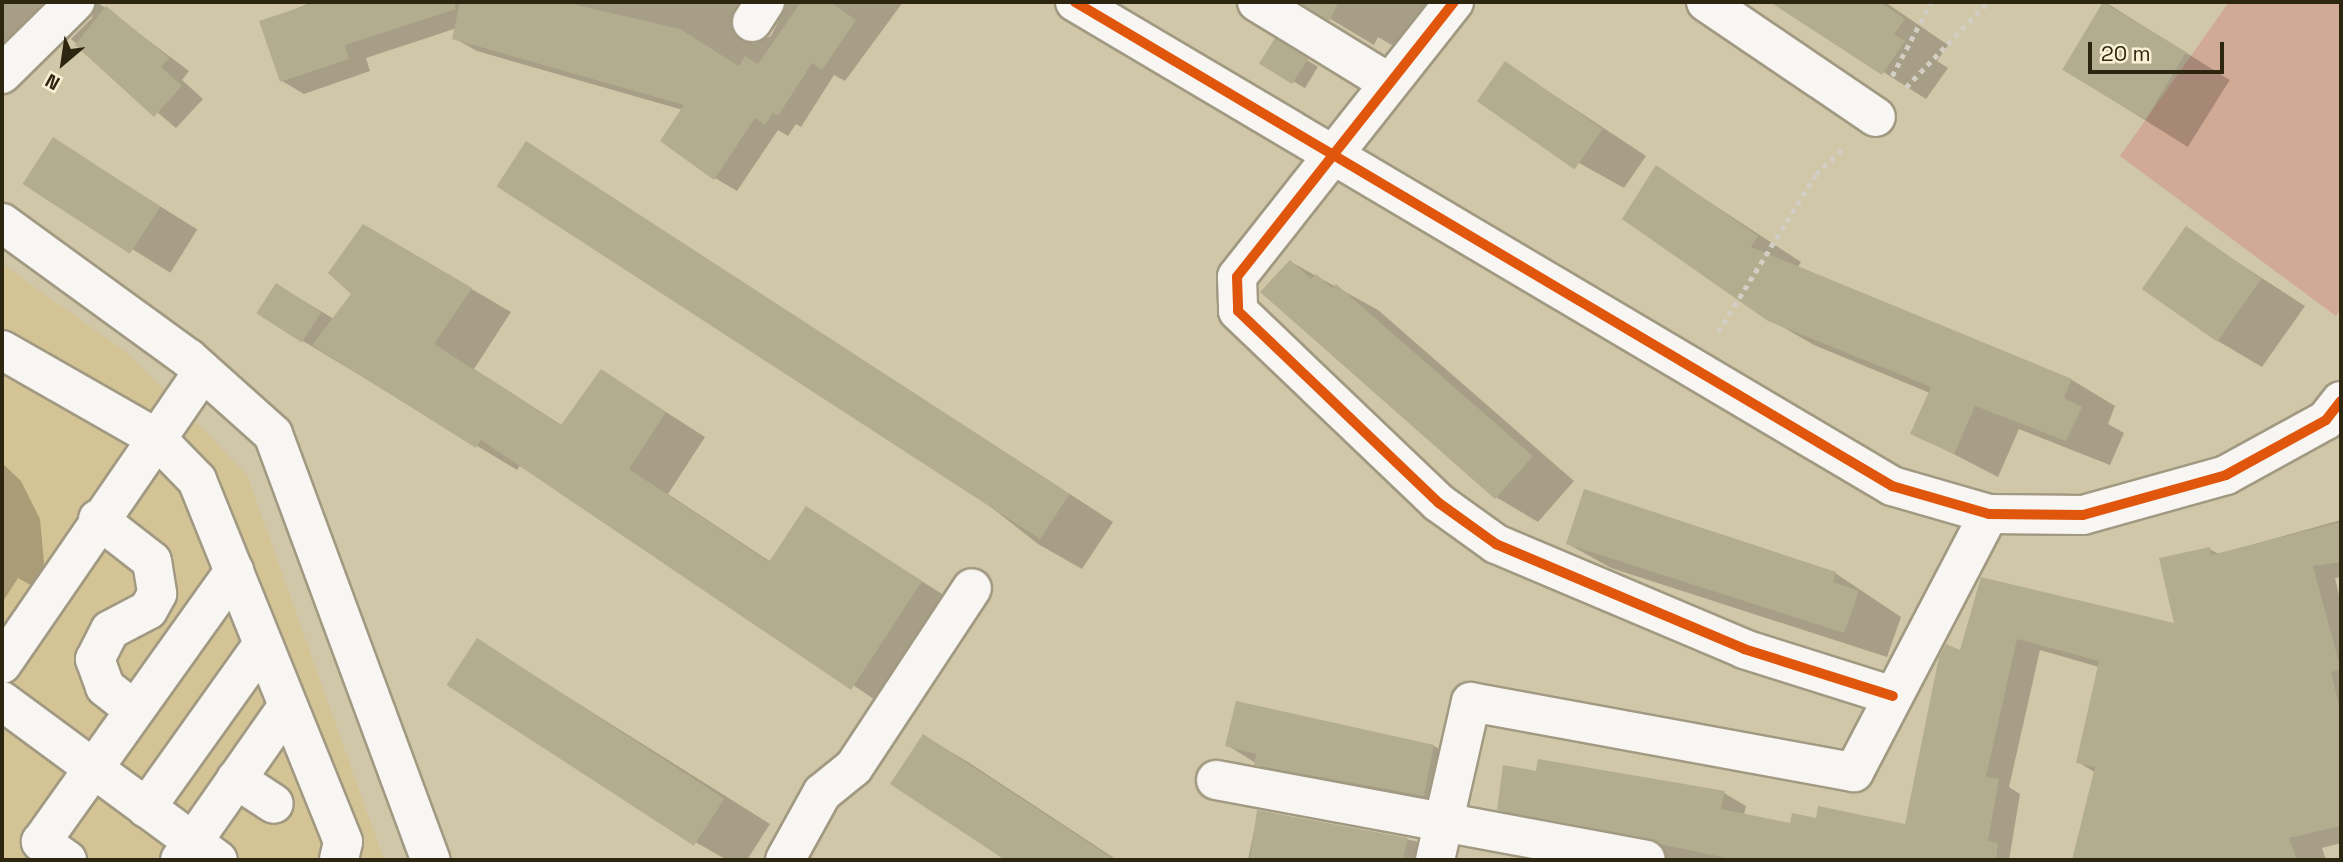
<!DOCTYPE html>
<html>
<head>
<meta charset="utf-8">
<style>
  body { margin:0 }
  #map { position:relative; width:2343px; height:862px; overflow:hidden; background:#d0c6a8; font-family:"Space Grotesk",sans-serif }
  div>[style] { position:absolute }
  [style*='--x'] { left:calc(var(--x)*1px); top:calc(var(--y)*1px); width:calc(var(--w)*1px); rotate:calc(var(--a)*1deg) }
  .built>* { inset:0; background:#d4c495 }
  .green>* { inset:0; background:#d1aa95 }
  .shadow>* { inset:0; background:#0003; transform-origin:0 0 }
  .building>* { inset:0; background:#b1ad8e; transform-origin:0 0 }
  .path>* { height:4.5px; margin-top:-2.25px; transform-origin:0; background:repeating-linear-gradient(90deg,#d2cec4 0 5px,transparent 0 10px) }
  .roads { filter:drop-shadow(2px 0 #a19982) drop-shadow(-2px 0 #a19982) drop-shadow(0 2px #a19982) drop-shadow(0 -2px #a19982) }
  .minor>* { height:38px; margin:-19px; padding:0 19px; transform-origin:19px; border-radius:19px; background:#f8f6f2 }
  .cycleway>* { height:10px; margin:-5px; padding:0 5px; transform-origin:5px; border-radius:5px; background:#df560c }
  span { translate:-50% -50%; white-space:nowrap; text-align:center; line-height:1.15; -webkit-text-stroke:6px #f9f0d5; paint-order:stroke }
  .frame { position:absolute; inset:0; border:4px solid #2c250f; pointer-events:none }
  .north { position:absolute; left:28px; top:28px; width:70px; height:70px; -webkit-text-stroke:5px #f9f0d5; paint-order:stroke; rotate:209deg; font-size:19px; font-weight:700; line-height:28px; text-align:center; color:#2c250f }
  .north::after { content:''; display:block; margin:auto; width:24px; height:32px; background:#2c250f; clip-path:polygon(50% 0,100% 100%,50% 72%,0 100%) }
  .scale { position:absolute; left:2088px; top:42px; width:136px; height:32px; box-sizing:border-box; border:4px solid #2c250f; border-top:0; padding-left:9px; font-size:21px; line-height:24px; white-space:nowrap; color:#2c250f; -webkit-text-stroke:5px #f9f0d5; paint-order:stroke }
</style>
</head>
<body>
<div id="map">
  <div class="built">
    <i style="clip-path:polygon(2px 264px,131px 356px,247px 475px,384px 860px,2px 860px)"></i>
  </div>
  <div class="green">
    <i style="clip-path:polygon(2229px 2px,2341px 2px,2341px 308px,2336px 316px,2120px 156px)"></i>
  </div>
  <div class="shadow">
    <i style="clip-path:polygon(2px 2px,82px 2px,2px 77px)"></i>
    <i style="clip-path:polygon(97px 2px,189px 71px,182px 80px,203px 99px,176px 128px,71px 39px,92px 18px)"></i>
    <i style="clip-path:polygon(313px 2px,773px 2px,752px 33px,754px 44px,771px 36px,788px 2px,903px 2px,845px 81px,834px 75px,801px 127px,796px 124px,788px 136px,778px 130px,737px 191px,715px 178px,683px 110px,477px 51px,454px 38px,457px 28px,366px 58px,370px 71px,304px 94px,282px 81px,262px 22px)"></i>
    <i style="clip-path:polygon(1302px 2px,1433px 2px,1412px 57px,1378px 37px,1374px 45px)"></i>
    <i style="clip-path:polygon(1773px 2px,1885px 2px,1948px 45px,1937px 61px,1948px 68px,1926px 99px)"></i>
    <i style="left:2105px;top:2px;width:147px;height:79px;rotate:32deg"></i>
    <i style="left:1275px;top:41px;width:50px;height:25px;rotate:31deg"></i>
    <i style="clip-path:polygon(1505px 63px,1646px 156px,1624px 188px,1579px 163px)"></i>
    <i style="left:54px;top:140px;width:169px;height:51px;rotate:32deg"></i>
    <i style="clip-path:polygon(527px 143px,1113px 522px,1082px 569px,1038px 544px)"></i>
    <i style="clip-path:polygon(1657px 168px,1801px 262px,1797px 268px,2072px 380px,2115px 406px,2108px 424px,2124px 433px,2110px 465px,2019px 429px,1998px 477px,1913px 433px,1930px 393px,1814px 345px,1769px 319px)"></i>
    <i style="clip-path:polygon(364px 226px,511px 312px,474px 369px,563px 426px,602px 371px,705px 437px,668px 494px,771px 562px,806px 508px,961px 606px,892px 711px,521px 464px,517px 470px,303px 341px,277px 285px,334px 319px,353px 294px)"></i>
    <i style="clip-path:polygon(2186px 229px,2305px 306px,2262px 367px,2218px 341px)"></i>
    <i style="clip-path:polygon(1291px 262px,1378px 310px,1574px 481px,1538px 522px,1496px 497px)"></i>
    <i style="clip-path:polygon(2px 463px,21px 481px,40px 519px,44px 563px,38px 589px,18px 578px,2px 603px)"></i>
    <i style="clip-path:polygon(2341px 520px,2341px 577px,2335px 578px,2341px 604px,2341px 843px,2322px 848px,2326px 860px,2074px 860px,2096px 773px,2078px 762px,2099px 667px,2040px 650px,2009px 787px,2020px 794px,2009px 860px,1667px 860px,1664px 849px,1521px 822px,1499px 809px,1537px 773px,1724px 793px,1746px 806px,1744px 815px,1791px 825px,1818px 820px,1907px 826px,1982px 579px,2176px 626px,2209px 549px,2219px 554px)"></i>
    <i style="clip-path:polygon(1568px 544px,1835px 573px,1901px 617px,1887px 657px,1611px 568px)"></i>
    <i style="clip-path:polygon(477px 640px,770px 824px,747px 860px,727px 860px,697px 843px,449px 684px)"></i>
    <i style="clip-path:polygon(924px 736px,968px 762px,1117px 860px,1008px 860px,892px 784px)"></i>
    <i style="clip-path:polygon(1227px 745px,1434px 746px,1456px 759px,1446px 808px,1278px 777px)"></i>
    <i style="clip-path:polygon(1258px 812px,1415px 841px,1438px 854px,1436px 860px,1248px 860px)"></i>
  </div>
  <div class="building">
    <i style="clip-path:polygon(317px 2px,454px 2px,456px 9px,345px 45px,349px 59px,280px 82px,259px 21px)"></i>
    <i style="clip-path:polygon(460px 2px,564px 2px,680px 29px,739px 66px,745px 56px,758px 64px,801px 2px,830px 2px,856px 20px,822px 70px,812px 63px,778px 116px,773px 113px,765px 125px,755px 118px,714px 180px,660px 141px,684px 105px,452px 39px)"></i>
    <i style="clip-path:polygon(1298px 2px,1339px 2px,1329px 21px)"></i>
    <i style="clip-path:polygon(1770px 2px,1880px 2px,1905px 19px,1894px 34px,1905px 41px,1882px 75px)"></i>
    <i style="left:2103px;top:2px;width:97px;height:79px;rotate:31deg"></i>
    <i style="clip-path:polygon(106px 6px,169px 58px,161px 67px,182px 86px,154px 117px,75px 45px)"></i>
    <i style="left:1275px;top:38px;width:39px;height:30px;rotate:32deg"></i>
    <i style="left:1505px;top:61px;width:119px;height:49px;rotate:35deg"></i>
    <i style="left:53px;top:137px;width:128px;height:56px;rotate:33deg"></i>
    <i style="left:526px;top:141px;width:648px;height:54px;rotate:33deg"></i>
    <i style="clip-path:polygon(1656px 165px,1758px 236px,1751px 247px,2072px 379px,2064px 398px,2082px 407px,2066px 441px,1975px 406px,1954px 454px,1910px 434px,1931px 387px,1768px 321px,1622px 219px)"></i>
    <i style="clip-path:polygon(363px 224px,472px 288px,434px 344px,561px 425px,601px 369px,666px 412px,629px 469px,769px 562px,806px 506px,922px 581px,851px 690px,481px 440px,476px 448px,312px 345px,351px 294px,328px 273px)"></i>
    <i style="left:2186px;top:226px;width:92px;height:77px;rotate:35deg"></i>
    <i style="clip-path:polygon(1290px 260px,1311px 279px,1316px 274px,1332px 288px,1336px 284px,1533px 456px,1495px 499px,1260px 292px)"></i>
    <i style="left:276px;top:283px;width:54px;height:36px;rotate:33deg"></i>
    <i style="clip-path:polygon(1584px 489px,1836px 572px,1833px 582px,1859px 591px,1844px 633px,1566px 544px)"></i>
    <i style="clip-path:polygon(2341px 522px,2341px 562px,2313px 566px,2341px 670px,2331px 672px,2341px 713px,2341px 826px,2289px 838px,2297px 860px,2072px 860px,2095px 767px,2076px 763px,2099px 661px,2017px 639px,1986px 777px,1999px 779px,1988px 841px,1998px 843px,1996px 860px,1736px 860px,1497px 810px,1503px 765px,1536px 771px,1538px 759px,1725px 791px,1721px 809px,1790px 823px,1792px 813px,1816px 818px,1818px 806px,1905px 824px,1939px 657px,1946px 644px,1960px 650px,1981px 577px,2174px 623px,2159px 558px,2210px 547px,2211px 555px)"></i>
    <i style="left:477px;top:638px;width:295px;height:56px;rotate:33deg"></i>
    <i style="clip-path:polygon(1236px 701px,1434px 745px,1424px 796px,1254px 765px,1256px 754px,1225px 746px)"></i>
    <i style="clip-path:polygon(923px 734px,1115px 860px,1005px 860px,890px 784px)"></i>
    <i style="clip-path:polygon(1257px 810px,1408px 838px,1403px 860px,1250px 860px)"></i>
  </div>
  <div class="path">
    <i style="--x:1892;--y:76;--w:84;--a:-62.2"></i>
    <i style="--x:1906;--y:87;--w:118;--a:-46"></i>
    <i style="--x:1718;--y:332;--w:186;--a:-58.2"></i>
    <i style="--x:1816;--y:174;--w:40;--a:-43"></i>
  </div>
  <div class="roads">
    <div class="minor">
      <i style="--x:1075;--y:2;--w:950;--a:30.64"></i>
      <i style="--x:1892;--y:486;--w:101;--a:16.1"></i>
      <i style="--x:1989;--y:514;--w:94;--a:0.6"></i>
      <i style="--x:2083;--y:515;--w:148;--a:-15.6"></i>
      <i style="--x:2226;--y:475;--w:114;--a:-28.8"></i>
      <i style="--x:2326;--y:420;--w:24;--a:-52"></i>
      <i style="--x:1257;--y:2;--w:155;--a:31.5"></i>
      <i style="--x:1454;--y:2;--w:350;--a:128.3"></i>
      <i style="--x:1237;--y:277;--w:34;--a:88"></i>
      <i style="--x:1238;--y:311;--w:278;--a:43.7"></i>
      <i style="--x:1439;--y:503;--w:70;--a:35.7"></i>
      <i style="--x:1496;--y:544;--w:269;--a:22.9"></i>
      <i style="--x:1744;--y:649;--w:156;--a:17.5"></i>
      <i style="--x:1706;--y:2;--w:205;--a:34.1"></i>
      <i style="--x:752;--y:22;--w:24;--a:-57"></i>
      <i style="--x:2;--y:74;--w:103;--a:-44.6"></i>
      <i style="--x:2;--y:223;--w:230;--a:36"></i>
      <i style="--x:188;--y:358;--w:114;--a:41.8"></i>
      <i style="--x:273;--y:434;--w:454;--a:69.7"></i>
      <i style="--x:2;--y:350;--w:177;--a:29.7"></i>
      <i style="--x:156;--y:438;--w:59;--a:45.7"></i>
      <i style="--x:197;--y:480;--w:390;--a:68"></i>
      <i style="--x:343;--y:842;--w:18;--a:103"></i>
      <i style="--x:98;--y:519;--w:68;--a:37.9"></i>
      <i style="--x:152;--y:561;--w:33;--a:81"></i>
      <i style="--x:157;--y:594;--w:18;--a:119"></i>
      <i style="--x:148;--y:610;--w:43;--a:152.2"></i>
      <i style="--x:110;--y:630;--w:33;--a:117"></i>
      <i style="--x:95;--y:659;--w:30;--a:70"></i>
      <i style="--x:105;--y:687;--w:36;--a:38"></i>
      <i style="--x:2;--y:664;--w:354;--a:-55.5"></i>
      <i style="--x:2;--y:701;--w:268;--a:36.4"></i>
      <i style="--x:236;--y:779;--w:45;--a:33.3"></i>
      <i style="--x:1216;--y:780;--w:437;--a:10.5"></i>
      <i style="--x:146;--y:808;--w:201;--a:-54.5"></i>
      <i style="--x:67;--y:860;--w:32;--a:-145"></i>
      <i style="--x:41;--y:842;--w:333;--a:-54.5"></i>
      <i style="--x:180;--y:860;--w:188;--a:-55"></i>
      <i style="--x:785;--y:860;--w:77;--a:-61.1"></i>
      <i style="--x:822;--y:793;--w:41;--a:-39.1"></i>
      <i style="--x:854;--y:767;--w:214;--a:-56.6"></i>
      <i style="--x:1435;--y:860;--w:162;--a:-77.2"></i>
      <i style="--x:1471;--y:702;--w:389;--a:10.4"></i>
      <i style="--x:1854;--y:772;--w:291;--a:-62.4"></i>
    </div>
  </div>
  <div class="cycleway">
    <i style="--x:1075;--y:2;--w:950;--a:30.64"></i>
    <i style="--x:1892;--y:486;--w:101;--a:16.1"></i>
    <i style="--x:1989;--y:514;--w:94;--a:0.6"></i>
    <i style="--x:2083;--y:515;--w:148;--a:-15.6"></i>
    <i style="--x:2226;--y:475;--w:114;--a:-28.8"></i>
    <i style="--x:2326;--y:420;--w:24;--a:-52"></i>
    <i style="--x:1454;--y:2;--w:350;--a:128.3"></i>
    <i style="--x:1237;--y:277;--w:34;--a:88"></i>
    <i style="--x:1238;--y:311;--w:278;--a:43.7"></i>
    <i style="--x:1439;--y:503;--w:70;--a:35.7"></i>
    <i style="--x:1496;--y:544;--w:269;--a:22.9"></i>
    <i style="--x:1744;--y:649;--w:156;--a:17.5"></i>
  </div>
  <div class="frame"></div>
  <div class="north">N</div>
  <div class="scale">20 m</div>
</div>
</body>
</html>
